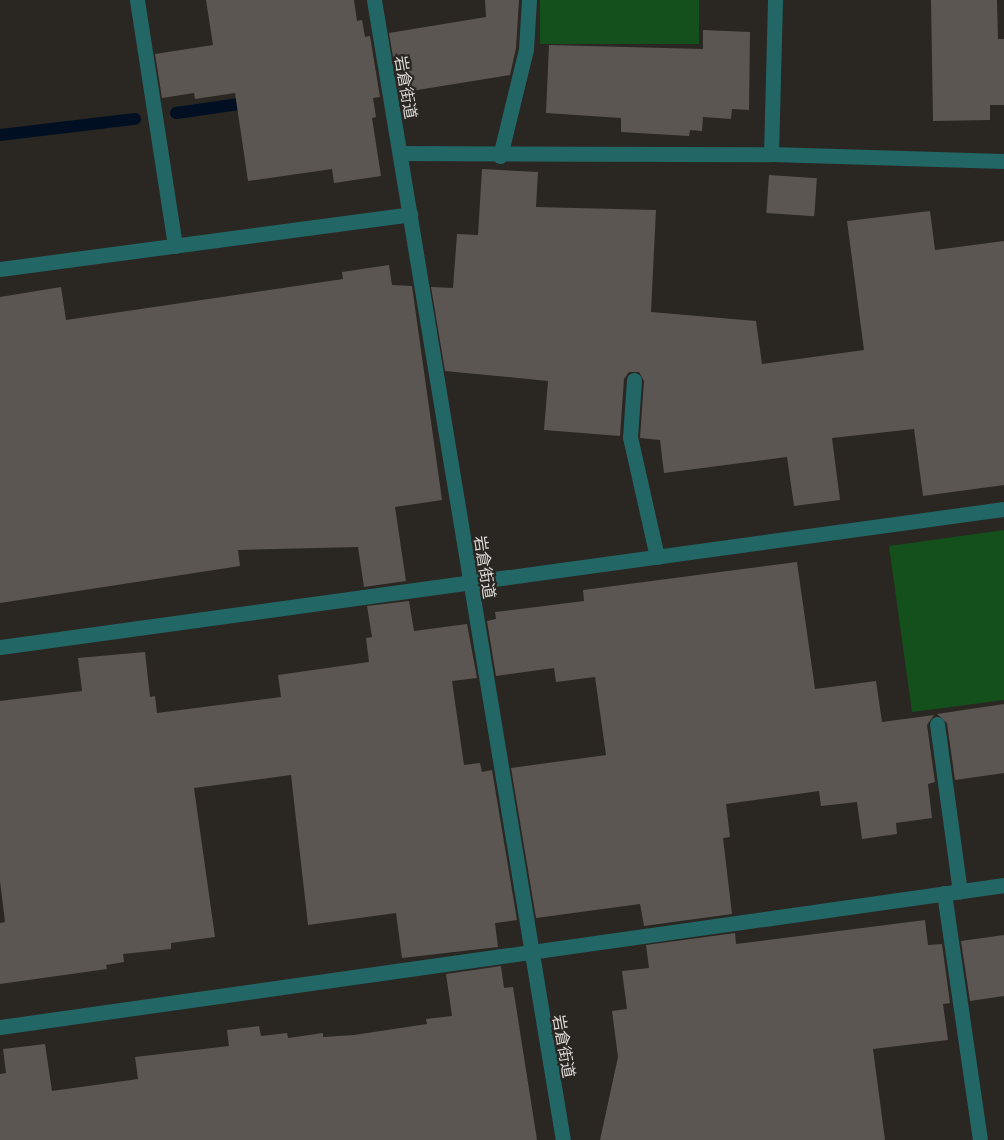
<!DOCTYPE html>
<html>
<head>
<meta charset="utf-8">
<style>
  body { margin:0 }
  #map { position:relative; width:1004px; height:1140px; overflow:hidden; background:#2a2621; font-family:Literata,"Noto Sans JP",serif }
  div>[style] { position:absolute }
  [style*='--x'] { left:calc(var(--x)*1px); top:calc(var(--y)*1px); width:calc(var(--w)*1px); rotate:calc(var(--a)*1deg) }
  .green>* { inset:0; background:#13501b; transform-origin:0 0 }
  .stream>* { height:12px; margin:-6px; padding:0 6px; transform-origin:6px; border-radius:6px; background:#001022 }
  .building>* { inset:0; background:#5b5651; transform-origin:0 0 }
  .minor>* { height:15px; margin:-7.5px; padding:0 7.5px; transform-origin:7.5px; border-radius:7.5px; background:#266 }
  span { translate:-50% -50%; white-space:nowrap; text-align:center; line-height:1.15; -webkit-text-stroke:4.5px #2a2621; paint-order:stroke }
  .street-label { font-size:16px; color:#dddbd8 }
</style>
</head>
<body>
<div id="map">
  <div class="green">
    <i style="left:540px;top:0;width:159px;height:44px"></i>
    <i style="clip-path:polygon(1004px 530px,1004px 700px,912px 712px,889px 546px)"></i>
  </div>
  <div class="stream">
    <i style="--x:176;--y:113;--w:78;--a:-8.1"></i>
    <i style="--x:0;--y:135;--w:136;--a:-6.8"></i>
  </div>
  <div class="building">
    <i style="clip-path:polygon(206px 0,354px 0,357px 21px,362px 20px,365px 37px,370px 36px,380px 97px,373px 98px,376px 117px,372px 118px,381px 176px,334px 183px,332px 169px,248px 181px,235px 93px,195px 99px,194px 93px,162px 98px,155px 54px,213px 45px)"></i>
    <i style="clip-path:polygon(485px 0,519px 0,516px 48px,510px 75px,399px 93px,389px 33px,486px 17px)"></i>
    <i style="clip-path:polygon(931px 0,997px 0,998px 39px,1004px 39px,1004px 105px,990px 105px,990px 120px,933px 121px)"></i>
    <i style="clip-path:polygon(703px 30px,750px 32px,749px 110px,732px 109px,731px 119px,703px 117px,702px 131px,690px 130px,689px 136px,621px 132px,621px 118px,546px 113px,549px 45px,703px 49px)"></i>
    <i style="clip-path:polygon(482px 169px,538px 172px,536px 207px,656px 210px,651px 312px,756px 321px,762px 364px,864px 350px,847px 221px,930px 211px,935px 250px,1004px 241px,1004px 485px,923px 496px,914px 429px,832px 438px,840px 500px,794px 506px,787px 457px,664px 473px,660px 440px,640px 438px,644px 381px,639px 372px,629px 372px,624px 379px,620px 436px,544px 430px,548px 381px,445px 371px,431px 287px,453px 288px,457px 234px,478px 235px)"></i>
    <i style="left:769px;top:175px;width:48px;height:38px;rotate:4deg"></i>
    <i style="clip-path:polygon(389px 265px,392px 285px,412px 286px,442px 500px,395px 507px,406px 581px,364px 587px,358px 547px,238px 550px,240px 566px,0 603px,0 297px,61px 287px,66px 320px,343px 279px,342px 272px)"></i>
    <i style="clip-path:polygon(797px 562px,815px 689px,876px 681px,882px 722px,934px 715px,927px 725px,935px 782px,928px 784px,932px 818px,896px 823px,897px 834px,862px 839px,857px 802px,821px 806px,819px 791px,726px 804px,730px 837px,723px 838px,732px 914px,644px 926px,640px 904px,536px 918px,511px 768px,606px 755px,595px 677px,556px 682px,554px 668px,496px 676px,487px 621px,496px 619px,495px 612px,584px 601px,583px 590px)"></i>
    <i style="clip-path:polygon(409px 601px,414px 631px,467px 624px,477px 678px,452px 681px,464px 765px,480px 763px,482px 772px,492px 770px,517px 920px,495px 923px,498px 947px,402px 958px,396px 913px,308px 925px,291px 775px,194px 788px,215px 937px,171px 943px,171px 949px,123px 954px,124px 962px,106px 965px,107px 969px,0 984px,0 923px,5px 922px,0 881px,0 701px,82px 691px,78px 658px,145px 652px,150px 697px,155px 696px,157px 713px,281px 697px,278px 675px,369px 662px,366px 638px,372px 637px,367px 606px)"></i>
    <i style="clip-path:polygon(1004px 704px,1004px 773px,955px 780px,947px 723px,937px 714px)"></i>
    <i style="clip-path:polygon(925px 920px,928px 945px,942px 944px,950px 1003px,943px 1004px,948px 1040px,873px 1049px,885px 1140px,600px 1140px,618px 1057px,612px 1011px,627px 1009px,622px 971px,649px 968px,646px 945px,735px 933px,736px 944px)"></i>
    <i style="clip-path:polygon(1004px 935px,1004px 996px,970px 1001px,961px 941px)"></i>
    <i style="clip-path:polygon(501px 966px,504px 988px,513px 987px,537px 1140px,0 1140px,0 1074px,6px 1073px,3px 1049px,45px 1044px,52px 1091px,138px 1079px,135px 1057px,229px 1046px,227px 1030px,259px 1026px,261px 1036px,287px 1033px,288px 1038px,323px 1033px,323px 1037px,354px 1035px,427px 1024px,426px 1019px,452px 1016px,446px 974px)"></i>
  </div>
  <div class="minor">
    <i style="--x:137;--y:0;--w:249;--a:81.2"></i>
    <i style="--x:374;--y:0;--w:1156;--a:80.59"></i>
    <i style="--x:400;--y:153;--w:371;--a:0.2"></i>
    <i style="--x:771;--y:154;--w:233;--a:1.7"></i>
    <i style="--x:771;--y:154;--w:154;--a:-88.5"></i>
    <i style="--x:500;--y:156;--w:110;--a:-76.3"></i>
    <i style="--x:526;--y:49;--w:49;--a:-86.5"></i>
    <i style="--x:0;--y:269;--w:414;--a:-7.6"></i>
    <i style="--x:634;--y:380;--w:57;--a:94"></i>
    <i style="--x:630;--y:437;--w:123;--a:77.3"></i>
    <i style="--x:0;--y:647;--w:1013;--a:-7.83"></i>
    <i style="--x:937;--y:724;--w:169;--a:82.2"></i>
    <i style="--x:944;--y:893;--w:250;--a:81.7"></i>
    <i style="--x:0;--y:1027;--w:1014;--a:-8.05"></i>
  </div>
  <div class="street-label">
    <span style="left:407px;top:87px;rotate:80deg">岩倉街道</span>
    <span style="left:486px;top:567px;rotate:81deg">岩倉街道</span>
    <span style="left:565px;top:1046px;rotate:80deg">岩倉街道</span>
  </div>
</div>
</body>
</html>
